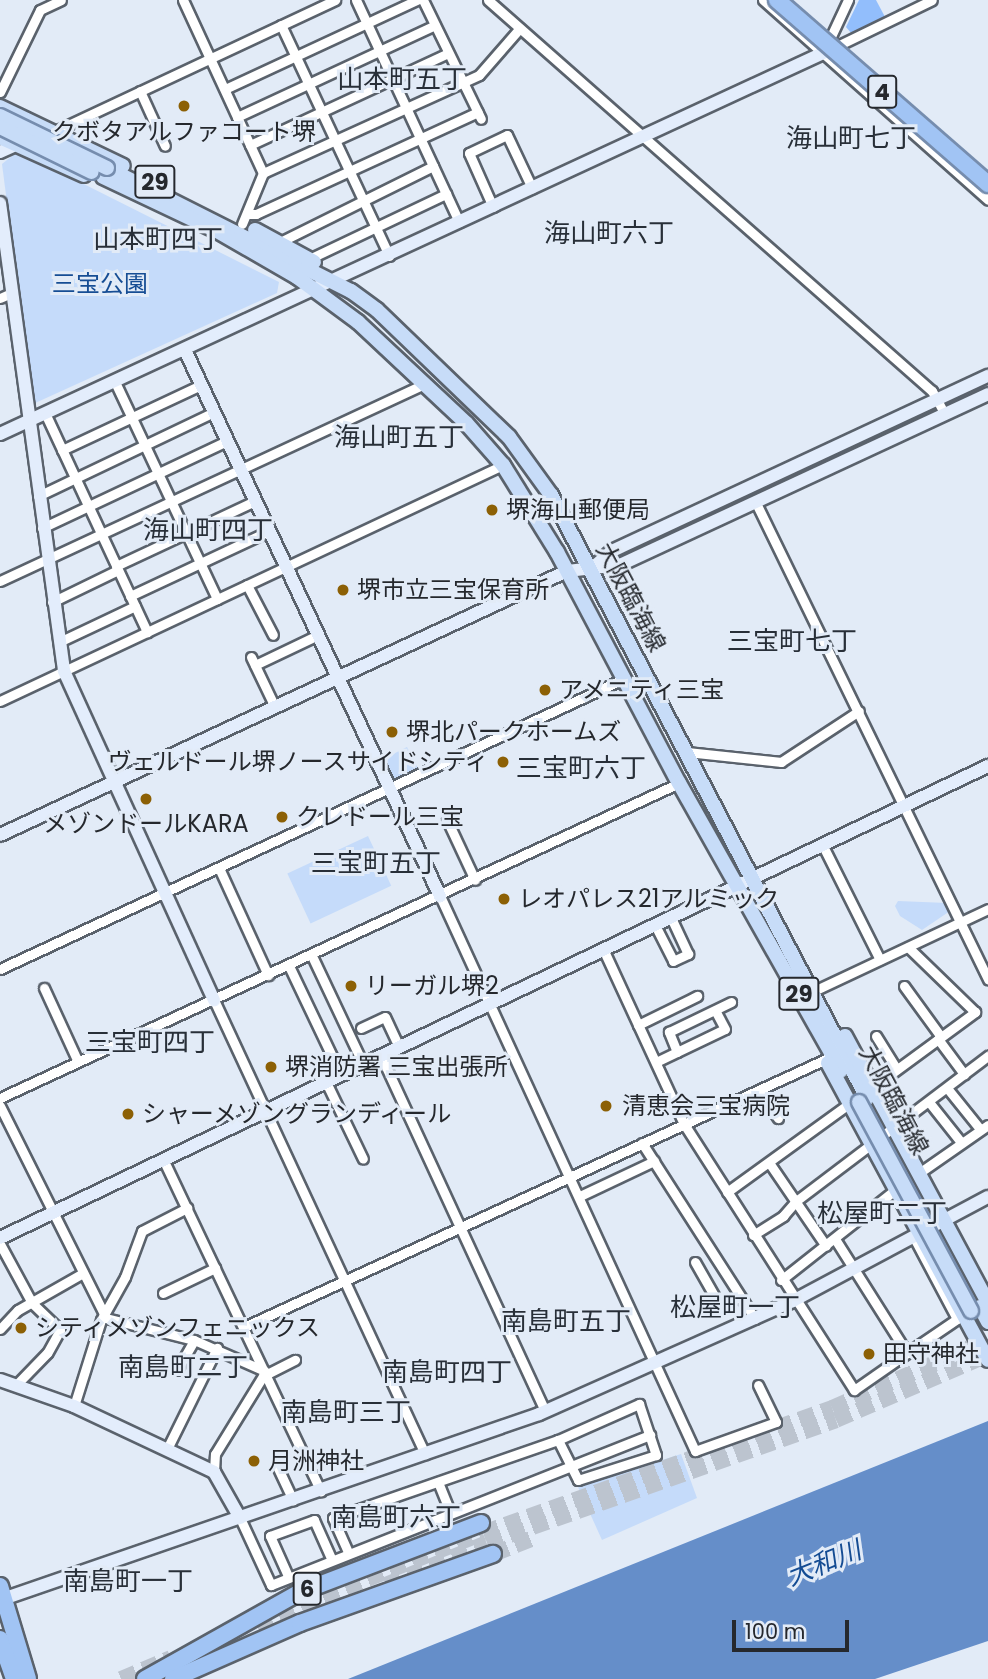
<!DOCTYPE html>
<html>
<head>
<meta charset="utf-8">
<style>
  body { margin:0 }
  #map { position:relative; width:988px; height:1679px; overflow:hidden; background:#e2ebf7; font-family:Poppins,"Noto Sans JP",sans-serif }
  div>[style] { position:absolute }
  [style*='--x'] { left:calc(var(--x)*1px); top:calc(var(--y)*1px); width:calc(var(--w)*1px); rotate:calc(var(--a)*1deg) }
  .green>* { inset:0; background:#c5dbfa; transform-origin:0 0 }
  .forest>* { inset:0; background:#92befc }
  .water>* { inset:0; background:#658ec9 }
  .highway-tunnel>* { height:16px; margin-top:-8px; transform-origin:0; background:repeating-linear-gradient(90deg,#bcc4cf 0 16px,transparent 0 24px) }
  .roads { filter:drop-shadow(2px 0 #5a626c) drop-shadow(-2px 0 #5a626c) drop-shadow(0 2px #5a626c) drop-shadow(0 -2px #5a626c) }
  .street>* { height:9px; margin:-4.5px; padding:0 4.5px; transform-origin:4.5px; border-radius:4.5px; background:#fff }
  .secondary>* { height:12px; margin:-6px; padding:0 6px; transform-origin:6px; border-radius:6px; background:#e3edfc }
  .primary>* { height:14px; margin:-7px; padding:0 7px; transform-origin:7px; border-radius:7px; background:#c7dcf8 }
  .highway>* { height:16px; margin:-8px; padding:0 8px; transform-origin:8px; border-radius:8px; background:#a1c4f4 }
  .bridges { filter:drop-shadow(2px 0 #768dae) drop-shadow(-2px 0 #768dae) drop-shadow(0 2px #768dae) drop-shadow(0 -2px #768dae) }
  .primary-bridge>* { height:14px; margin:-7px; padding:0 7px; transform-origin:7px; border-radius:7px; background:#c7dcf8 }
  .highway-bridge>* { height:16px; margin:-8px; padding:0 8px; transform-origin:8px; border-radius:8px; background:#a1c4f4 }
  .dots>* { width:19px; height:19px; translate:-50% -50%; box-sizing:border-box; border:4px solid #e2ebf7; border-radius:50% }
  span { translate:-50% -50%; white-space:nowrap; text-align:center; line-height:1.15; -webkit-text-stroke:6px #e2ebf7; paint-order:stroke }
  .shield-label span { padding:2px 5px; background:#e2ebf7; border:2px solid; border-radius:5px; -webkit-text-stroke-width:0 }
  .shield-label { font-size:23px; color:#25282d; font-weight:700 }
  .poi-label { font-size:24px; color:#25282d }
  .left { translate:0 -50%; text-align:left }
  .right { translate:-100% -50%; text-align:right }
  .park-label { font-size:24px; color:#164d94 }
  .street-label { font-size:24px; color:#25282d }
  .neighbourhood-label { font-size:26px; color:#282f38 }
  .water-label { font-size:26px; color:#144c93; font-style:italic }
  .scale { position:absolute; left:732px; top:1620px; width:117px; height:32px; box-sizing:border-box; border:4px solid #25282d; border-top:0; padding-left:9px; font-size:21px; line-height:24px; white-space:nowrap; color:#25282d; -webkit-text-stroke:5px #e2ebf7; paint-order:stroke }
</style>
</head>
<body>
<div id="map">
  <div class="green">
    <i style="clip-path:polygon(18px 151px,279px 282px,277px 293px,33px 404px,2px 164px)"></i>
    <i style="left:407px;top:747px;width:27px;height:30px;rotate:63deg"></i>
    <i style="left:368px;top:836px;width:55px;height:89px;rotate:65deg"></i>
    <i style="clip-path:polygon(898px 901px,947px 903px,950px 911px,922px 930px,900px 916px,895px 906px)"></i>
    <i style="clip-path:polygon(681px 1454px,697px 1498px,602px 1540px,578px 1487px)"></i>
  </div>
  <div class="forest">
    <i style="clip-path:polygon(859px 0,876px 0,885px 17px,852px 34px,846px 27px)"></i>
  </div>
  <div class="water">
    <i style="clip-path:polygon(988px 1421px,988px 1641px,875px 1679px,348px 1679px)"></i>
  </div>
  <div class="highway-tunnel">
    <i style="--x:493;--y:1554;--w:41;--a:-21.5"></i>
    <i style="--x:386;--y:1585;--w:109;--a:-22.6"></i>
    <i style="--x:487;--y:1543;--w:370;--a:-19.4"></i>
    <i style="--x:836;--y:1420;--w:165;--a:-23.2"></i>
    <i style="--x:256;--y:1623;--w:244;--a:-21.6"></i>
    <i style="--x:483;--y:1533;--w:371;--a:-19.7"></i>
    <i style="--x:832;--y:1408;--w:170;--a:-23.6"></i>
    <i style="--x:121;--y:1679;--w:54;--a:-22.8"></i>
  </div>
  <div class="roads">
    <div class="street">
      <i style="--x:183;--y:0;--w:191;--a:65.2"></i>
      <i style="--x:263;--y:173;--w:55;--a:112.4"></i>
      <i style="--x:356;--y:0;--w:245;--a:65.1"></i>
      <i style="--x:423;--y:0;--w:132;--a:64"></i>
      <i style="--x:488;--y:0;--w:592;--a:41.37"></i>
      <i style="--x:932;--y:391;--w:26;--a:61"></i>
      <i style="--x:763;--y:0;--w:301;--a:41.6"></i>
      <i style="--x:281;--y:25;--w:255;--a:64.9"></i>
      <i style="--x:827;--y:45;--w:50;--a:-65"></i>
      <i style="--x:831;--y:49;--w:112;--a:-25.9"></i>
      <i style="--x:225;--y:89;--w:212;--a:-24.9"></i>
      <i style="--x:140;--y:91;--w:60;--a:65.6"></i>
      <i style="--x:0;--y:92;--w:91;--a:-64"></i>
      <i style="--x:40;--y:10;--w:23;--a:-25"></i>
      <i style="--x:237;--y:117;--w:218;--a:-24.9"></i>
      <i style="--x:51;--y:133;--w:314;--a:-25.1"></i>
      <i style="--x:250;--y:145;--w:218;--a:-24.9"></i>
      <i style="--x:263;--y:173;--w:237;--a:-24.4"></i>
      <i style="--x:479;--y:75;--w:62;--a:-48.9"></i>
      <i style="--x:493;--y:207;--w:59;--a:-114"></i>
      <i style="--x:469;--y:153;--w:42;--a:-25.3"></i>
      <i style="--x:507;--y:135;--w:59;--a:64.7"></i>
      <i style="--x:247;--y:214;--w:9;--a:0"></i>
      <i style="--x:256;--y:214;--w:244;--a:-24.7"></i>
      <i style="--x:280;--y:242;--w:171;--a:-26.4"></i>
      <i style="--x:309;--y:259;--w:152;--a:-25.4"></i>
      <i style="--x:0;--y:298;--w:12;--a:-24"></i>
      <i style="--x:115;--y:382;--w:240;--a:64.8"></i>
      <i style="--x:45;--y:413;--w:242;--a:65"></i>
      <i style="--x:62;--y:450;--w:153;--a:-25.1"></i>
      <i style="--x:38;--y:496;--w:195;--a:-25.5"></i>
      <i style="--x:756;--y:503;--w:530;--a:64.02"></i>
      <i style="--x:42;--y:528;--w:204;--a:-25.2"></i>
      <i style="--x:116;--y:566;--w:153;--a:-25.1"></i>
      <i style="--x:0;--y:581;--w:468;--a:-24.9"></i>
      <i style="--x:247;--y:585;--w:56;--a:62.5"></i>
      <i style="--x:130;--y:596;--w:153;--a:-25.1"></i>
      <i style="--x:52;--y:602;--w:73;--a:-25.9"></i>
      <i style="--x:59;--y:642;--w:84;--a:-25.3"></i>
      <i style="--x:251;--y:657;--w:55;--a:64.4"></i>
      <i style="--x:255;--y:665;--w:70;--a:-25.5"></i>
      <i style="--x:0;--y:701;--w:556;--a:-25.14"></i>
      <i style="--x:687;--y:752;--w:95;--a:6.1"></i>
      <i style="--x:781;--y:762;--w:93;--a:-33.2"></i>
      <i style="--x:447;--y:820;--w:66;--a:65"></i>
      <i style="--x:823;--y:846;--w:127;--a:63.4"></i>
      <i style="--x:219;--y:868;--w:118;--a:65.4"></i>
      <i style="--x:440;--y:896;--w:611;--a:65.32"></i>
      <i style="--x:695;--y:1451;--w:86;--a:-19.7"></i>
      <i style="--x:776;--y:1422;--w:41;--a:-115.9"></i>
      <i style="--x:656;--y:927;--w:38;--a:63"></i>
      <i style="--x:673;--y:961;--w:17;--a:-25"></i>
      <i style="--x:688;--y:954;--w:38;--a:-115"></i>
      <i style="--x:604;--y:951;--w:191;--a:65.2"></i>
      <i style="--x:684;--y:1124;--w:316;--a:57.4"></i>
      <i style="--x:854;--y:1390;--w:65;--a:-34.9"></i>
      <i style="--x:312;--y:956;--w:119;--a:64.7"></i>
      <i style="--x:289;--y:966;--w:121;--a:64.5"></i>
      <i style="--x:0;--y:969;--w:687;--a:-24.96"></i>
      <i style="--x:904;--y:986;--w:63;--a:54"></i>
      <i style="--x:44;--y:988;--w:81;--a:65.3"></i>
      <i style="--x:818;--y:989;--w:188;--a:-25.2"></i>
      <i style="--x:214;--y:1000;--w:501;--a:65.07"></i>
      <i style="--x:638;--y:1025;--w:66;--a:-26.2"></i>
      <i style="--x:361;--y:1028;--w:26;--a:-25"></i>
      <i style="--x:385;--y:1017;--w:33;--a:65"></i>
      <i style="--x:876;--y:1036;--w:39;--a:58"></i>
      <i style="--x:938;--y:1039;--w:44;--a:53.4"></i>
      <i style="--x:677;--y:1052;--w:22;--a:-112"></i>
      <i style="--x:669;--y:1032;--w:69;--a:-25.8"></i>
      <i style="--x:381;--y:1056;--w:391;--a:65.2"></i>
      <i style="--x:656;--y:1062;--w:76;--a:-25.6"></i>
      <i style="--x:725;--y:1029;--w:21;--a:-118"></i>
      <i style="--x:326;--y:1082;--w:85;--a:64.3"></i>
      <i style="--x:873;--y:1087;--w:127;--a:-36.3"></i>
      <i style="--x:975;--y:1012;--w:93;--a:-135.9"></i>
      <i style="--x:947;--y:1088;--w:53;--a:51.2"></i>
      <i style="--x:759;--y:1090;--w:34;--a:56"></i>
      <i style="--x:0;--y:1098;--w:749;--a:-24.89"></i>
      <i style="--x:929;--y:1102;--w:50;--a:51.5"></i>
      <i style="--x:0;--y:1106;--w:237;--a:63.4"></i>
      <i style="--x:106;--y:1318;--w:91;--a:14"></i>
      <i style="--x:194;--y:1340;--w:77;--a:23.6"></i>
      <i style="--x:642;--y:1143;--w:209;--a:57.3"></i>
      <i style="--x:163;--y:1159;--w:368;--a:64.6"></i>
      <i style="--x:770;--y:1164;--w:99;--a:55.7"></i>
      <i style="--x:919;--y:1173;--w:84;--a:-34.8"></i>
      <i style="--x:727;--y:1192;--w:152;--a:-35.9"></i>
      <i style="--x:580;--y:1196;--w:82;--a:-25.3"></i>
      <i style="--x:753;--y:1235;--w:36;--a:-32"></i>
      <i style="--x:783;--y:1216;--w:20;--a:-49"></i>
      <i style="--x:796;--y:1201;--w:241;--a:-37.1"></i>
      <i style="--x:835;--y:1239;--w:135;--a:57.7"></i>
      <i style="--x:907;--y:1353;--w:60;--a:-34.2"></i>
      <i style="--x:957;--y:1319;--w:94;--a:-117.9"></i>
      <i style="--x:0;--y:1244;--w:67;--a:61.5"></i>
      <i style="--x:32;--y:1303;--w:39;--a:44"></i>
      <i style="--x:60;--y:1330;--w:26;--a:119"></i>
      <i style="--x:47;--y:1353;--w:43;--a:134.1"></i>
      <i style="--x:695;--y:1262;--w:48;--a:60.3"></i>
      <i style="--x:719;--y:1304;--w:22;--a:-18"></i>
      <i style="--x:781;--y:1280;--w:145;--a:-38.3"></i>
      <i style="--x:163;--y:1293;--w:58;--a:-25.7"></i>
      <i style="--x:244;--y:1327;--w:641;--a:-24.73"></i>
      <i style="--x:0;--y:1329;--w:26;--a:-47"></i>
      <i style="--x:18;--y:1310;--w:75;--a:-29.6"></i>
      <i style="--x:177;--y:1370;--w:34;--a:-60"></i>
      <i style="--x:74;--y:1406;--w:90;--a:-72.6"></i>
      <i style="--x:101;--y:1320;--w:49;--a:-60.8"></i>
      <i style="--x:125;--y:1277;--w:49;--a:-69.7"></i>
      <i style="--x:142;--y:1231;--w:51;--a:-27.1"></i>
      <i style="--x:167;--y:1449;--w:113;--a:-63.7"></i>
      <i style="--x:277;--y:1466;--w:38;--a:65"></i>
      <i style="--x:214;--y:1472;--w:18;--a:-87"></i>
      <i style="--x:215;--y:1454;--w:92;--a:-58.4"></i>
      <i style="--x:263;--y:1376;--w:36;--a:-27"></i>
      <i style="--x:438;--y:1482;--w:32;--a:68"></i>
      <i style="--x:240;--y:1518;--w:74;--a:65.2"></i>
      <i style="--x:271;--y:1585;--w:408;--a:-21.6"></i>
      <i style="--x:348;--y:1552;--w:37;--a:-114"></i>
      <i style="--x:333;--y:1518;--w:238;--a:-19.1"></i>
      <i style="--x:558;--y:1440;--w:89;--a:-24"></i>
      <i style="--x:639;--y:1404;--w:54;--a:71.6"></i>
      <i style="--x:656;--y:1455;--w:82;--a:162.2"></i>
      <i style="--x:578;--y:1480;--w:45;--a:-116.6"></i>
      <i style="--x:288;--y:1576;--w:44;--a:-114.2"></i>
      <i style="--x:270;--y:1536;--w:47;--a:-20"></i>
      <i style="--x:314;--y:1520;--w:42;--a:65.9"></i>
    </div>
    <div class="secondary">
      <i style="--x:0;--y:152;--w:17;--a:-24"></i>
      <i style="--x:0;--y:203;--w:472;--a:82.2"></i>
      <i style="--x:64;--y:671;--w:362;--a:65.5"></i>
      <i style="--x:185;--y:350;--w:603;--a:64.97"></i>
      <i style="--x:0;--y:434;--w:907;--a:-24.84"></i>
      <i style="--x:591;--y:569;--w:28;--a:-41"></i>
      <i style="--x:612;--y:551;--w:415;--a:-25"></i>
      <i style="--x:0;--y:835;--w:625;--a:-24.97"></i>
      <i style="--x:567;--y:571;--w:53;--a:-6.5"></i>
      <i style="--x:620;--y:565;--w:406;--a:-24.9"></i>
      <i style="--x:0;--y:1238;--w:1095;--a:-25.54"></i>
      <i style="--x:0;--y:1380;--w:78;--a:19.4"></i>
      <i style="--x:74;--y:1406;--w:155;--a:25.2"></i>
      <i style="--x:214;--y:1472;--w:53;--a:60.5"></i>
      <i style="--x:0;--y:1600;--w:570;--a:-19.04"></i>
      <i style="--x:539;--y:1414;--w:278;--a:-24"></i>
      <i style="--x:793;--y:1301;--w:221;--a:-28.1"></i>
    </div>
    <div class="primary">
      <i style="--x:0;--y:107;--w:136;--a:25.6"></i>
      <i style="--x:0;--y:137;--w:92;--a:24.3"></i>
      <i style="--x:107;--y:168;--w:273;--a:26.8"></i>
      <i style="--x:351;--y:291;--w:32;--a:36"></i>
      <i style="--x:377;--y:310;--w:183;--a:43.9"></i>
      <i style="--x:509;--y:437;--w:72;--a:54.1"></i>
      <i style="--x:551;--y:495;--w:681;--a:62.34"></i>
      <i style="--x:103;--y:177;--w:126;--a:25.3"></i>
      <i style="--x:217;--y:231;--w:92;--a:29.9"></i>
      <i style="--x:297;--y:277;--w:76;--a:36.4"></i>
      <i style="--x:358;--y:322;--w:148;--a:43.1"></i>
      <i style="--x:466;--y:423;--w:56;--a:48.6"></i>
      <i style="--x:503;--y:465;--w:102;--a:58.2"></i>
      <i style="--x:557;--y:552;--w:261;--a:62.2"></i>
      <i style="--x:679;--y:783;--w:330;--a:60.6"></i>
      <i style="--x:255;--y:230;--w:67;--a:28.5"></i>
      <i style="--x:845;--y:1036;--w:303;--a:61.8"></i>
      <i style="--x:828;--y:1063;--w:337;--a:61.7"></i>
      <i style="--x:980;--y:1307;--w:17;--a:62"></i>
    </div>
    <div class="highway">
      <i style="--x:0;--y:1586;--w:97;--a:73.2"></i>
      <i style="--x:0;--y:1639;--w:42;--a:70.7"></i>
      <i style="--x:145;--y:1679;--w:176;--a:-29.3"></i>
      <i style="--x:298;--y:1593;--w:196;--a:-20.9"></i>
      <i style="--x:173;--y:1679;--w:139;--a:-23.8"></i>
      <i style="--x:300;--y:1623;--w:205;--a:-19.7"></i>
    </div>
  </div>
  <div class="bridges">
    <div class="primary-bridge">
      <i style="--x:0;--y:116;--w:119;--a:25.9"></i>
      <i style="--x:0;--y:127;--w:102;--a:26.1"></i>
      <i style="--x:859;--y:1102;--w:237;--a:61.8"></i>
    </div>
    <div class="highway-bridge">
      <i style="--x:777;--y:0;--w:280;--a:41.1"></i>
    </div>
  </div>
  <div class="dots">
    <i style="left:184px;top:106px;background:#8c6005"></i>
    <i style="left:492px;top:510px;background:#8c6005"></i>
    <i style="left:343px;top:590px;background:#8c6005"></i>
    <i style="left:545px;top:690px;background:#8c6005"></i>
    <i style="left:392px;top:732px;background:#8c6005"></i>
    <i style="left:503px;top:762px;background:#8c6005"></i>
    <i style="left:146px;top:799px;background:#8c6005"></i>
    <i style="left:282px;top:817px;background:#8c6005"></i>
    <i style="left:504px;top:899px;background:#8c6005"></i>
    <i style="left:351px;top:986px;background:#8c6005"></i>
    <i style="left:271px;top:1067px;background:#8c6005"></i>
    <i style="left:606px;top:1106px;background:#8c6005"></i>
    <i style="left:128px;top:1114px;background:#8c6005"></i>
    <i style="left:21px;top:1328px;background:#8c6005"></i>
    <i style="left:869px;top:1354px;background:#8c6005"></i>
    <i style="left:254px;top:1461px;background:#8c6005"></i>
  </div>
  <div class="shield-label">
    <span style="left:882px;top:92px">4</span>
    <span style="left:155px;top:182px">29</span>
    <span style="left:799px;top:994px">29</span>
    <span style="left:307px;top:1589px">6</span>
  </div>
  <div class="poi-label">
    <span style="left:184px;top:132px">クボタアルファコート堺</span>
    <span class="left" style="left:506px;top:510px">堺海山郵便局</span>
    <span class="left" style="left:357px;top:590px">堺市立三宝保育所</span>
    <span class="left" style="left:559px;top:690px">アメニティ三宝</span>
    <span class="left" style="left:406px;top:732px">堺北パークホームズ</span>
    <span class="right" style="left:489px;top:762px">ヴェルドール堺ノースサイドシティ</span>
    <span class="left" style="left:296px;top:817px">クレドール三宝</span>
    <span style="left:146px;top:824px">メゾンドールKARA</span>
    <span class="left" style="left:518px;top:899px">レオパレス21アルミック</span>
    <span class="left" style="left:365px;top:986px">リーガル堺2</span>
    <span class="left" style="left:285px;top:1067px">堺消防署 三宝出張所</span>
    <span class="left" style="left:622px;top:1106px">清恵会三宝病院</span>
    <span class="left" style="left:142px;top:1114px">シャーメゾングランディール</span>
    <span class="left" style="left:35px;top:1328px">シティメゾンフェニックス</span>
    <span class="left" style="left:883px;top:1354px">田守神社</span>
    <span class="left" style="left:268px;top:1461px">月洲神社</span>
  </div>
  <div class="park-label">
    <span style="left:100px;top:284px">三宝公園</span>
  </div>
  <div class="street-label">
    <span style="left:631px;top:597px;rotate:62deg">大阪臨海線</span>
    <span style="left:894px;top:1100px;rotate:62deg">大阪臨海線</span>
  </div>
  <div class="neighbourhood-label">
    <span style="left:402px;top:80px">山本町五丁</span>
    <span style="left:851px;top:139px">海山町七丁</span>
    <span style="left:609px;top:234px">海山町六丁</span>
    <span style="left:158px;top:240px">山本町四丁</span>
    <span style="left:399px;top:438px">海山町五丁</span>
    <span style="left:208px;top:531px">海山町四丁</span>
    <span style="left:792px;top:642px">三宝町七丁</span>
    <span style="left:581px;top:769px">三宝町六丁</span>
    <span style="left:376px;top:864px">三宝町五丁</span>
    <span style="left:150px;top:1043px">三宝町四丁</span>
    <span style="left:882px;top:1214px">松屋町二丁</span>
    <span style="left:735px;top:1308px">松屋町一丁</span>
    <span style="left:566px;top:1322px">南島町五丁</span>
    <span style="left:183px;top:1368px">南島町二丁</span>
    <span style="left:447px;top:1373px">南島町四丁</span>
    <span style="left:346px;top:1413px">南島町三丁</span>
    <span style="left:396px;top:1518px">南島町六丁</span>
    <span style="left:128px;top:1582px">南島町一丁</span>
  </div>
  <div class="water-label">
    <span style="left:824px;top:1564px;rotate:-22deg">大和川</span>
  </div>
  <div class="scale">100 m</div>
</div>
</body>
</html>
